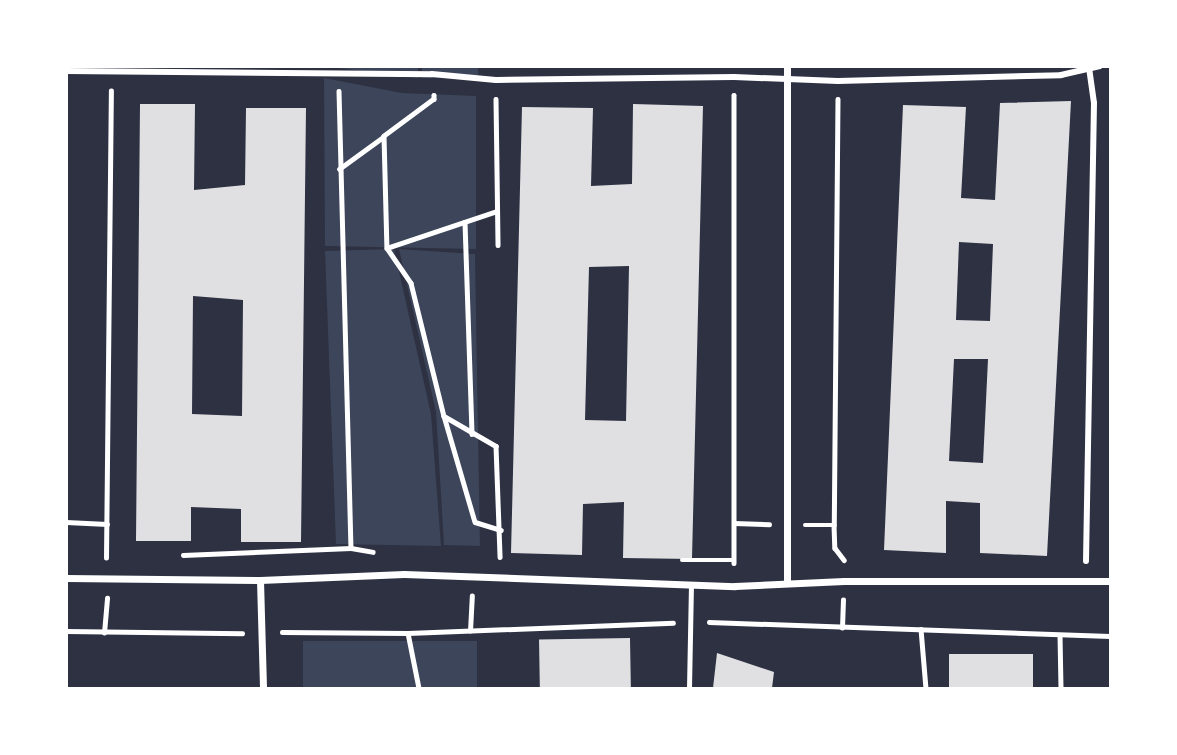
<!DOCTYPE html>
<html>
<head>
<meta charset="utf-8">
<style>
  body { margin:0 }
  #map { position:relative; width:1177px; height:755px; overflow:hidden; background:#2d3142; font-family:"Libre Baskerville",serif }
  div>[style] { position:absolute }
  [style*='--x'] { left:calc(var(--x)*1px); top:calc(var(--y)*1px); width:calc(var(--w)*1px); rotate:calc(var(--a)*1deg) }
  .green>* { inset:0; background:#3c4559; transform-origin:0 0 }
  .building>* { inset:0; background:#e0e0e3; transform-origin:0 0 }
  .path>* { height:4.5px; margin:-2.25px; padding:0 2.25px; transform-origin:2.25px; border-radius:2.25px; background:#fff }
  .service>* { height:5px; margin:-2.5px; padding:0 2.5px; transform-origin:2.5px; border-radius:2.5px; background:#fff }
  .pedestrian>* { height:6px; margin:-3px; padding:0 3px; transform-origin:3px; border-radius:3px; background:#fff }
  .minor>* { height:7px; margin:-3.5px; padding:0 3.5px; transform-origin:3.5px; border-radius:3.5px; background:#fff }
  span { translate:-50% -50%; white-space:nowrap; text-align:center; line-height:1.15; -webkit-text-stroke:7px #fff; paint-order:stroke }
  .frame { position:absolute; inset:0; border:68px solid #fff; pointer-events:none }
</style>
</head>
<body>
<div id="map">
  <div class="green">
    <i style="clip-path:polygon(331px 67px,418px 67px,418px 78px)"></i>
    <i style="left:422px;top:67px;width:56px;height:11px"></i>
    <i style="clip-path:polygon(324px 78px,402px 93px,476px 96px,476px 249px,325px 246px)"></i>
    <i style="clip-path:polygon(394px 249px,431px 414px,441px 546px,336px 544px,325px 251px)"></i>
    <i style="clip-path:polygon(399px 249px,475px 254px,480px 546px,444px 545px,436px 412px)"></i>
    <i style="left:303px;top:641px;width:174px;height:47px"></i>
  </div>
  <div class="building">
    <i style="clip-path:polygon(evenodd,1071px 101px,1047px 556px,980px 553px,980px 503px,946px 501px,946px 553px,884px 550px,903px 105px,966px 107px,961px 198px,995px 200px,1000px 103px,1071px 101px,959px 242px,993px 244px,990px 321px,956px 320px,959px 242px,1071px 101px,954px 359px,988px 359px,983px 463px,949px 461px,954px 359px)"></i>
    <i style="clip-path:polygon(evenodd,140px 104px,195px 104px,194px 190px,245px 185px,246px 108px,306px 108px,301px 542px,241px 542px,241px 509px,191px 507px,191px 541px,136px 541px,140px 104px,193px 296px,243px 300px,242px 416px,192px 414px,193px 296px)"></i>
    <i style="clip-path:polygon(evenodd,633px 104px,703px 106px,692px 559px,623px 558px,624px 502px,583px 504px,582px 555px,511px 553px,522px 107px,593px 108px,591px 186px,632px 184px,633px 104px,629px 266px,626px 421px,585px 420px,589px 267px,629px 266px)"></i>
    <i style="left:630px;top:638px;width:50px;height:91px;rotate:89deg"></i>
    <i style="clip-path:polygon(717px 653px,774px 672px,772px 688px,713px 688px)"></i>
    <i style="left:949px;top:654px;width:84px;height:34px"></i>
  </div>
  <div class="path">
    <i style="--x:339;--y:91;--w:457;--a:88.5"></i>
    <i style="--x:434;--y:95;--w:4;--a:90"></i>
    <i style="--x:434;--y:99;--w:62;--a:143.5"></i>
    <i style="--x:384;--y:136;--w:112;--a:88.5"></i>
    <i style="--x:387;--y:248;--w:42;--a:55.6"></i>
    <i style="--x:411;--y:283;--w:137;--a:76.1"></i>
    <i style="--x:444;--y:416;--w:110;--a:73.7"></i>
    <i style="--x:475;--y:522;--w:27;--a:17"></i>
    <i style="--x:734;--y:95;--w:468;--a:90"></i>
    <i style="--x:496;--y:99;--w:146;--a:89.2"></i>
    <i style="--x:838;--y:99;--w:426;--a:90.5"></i>
    <i style="--x:834;--y:525;--w:23;--a:88"></i>
    <i style="--x:835;--y:548;--w:15;--a:53"></i>
    <i style="--x:339;--y:169;--w:54;--a:-36"></i>
    <i style="--x:465;--y:222;--w:212;--a:88.1"></i>
    <i style="--x:387;--y:248;--w:116;--a:-18.6"></i>
    <i style="--x:444;--y:416;--w:60;--a:30"></i>
    <i style="--x:496;--y:446;--w:111;--a:87.9"></i>
    <i style="--x:66;--y:522;--w:41;--a:2.8"></i>
    <i style="--x:734;--y:523;--w:35;--a:2"></i>
    <i style="--x:805;--y:525;--w:29;--a:0"></i>
    <i style="--x:183;--y:555;--w:168;--a:-2.4"></i>
    <i style="--x:351;--y:548;--w:22;--a:10"></i>
    <i style="--x:106;--y:558;--w:467;--a:-89.4"></i>
    <i style="--x:682;--y:560;--w:52;--a:0"></i>
    <i style="--x:709;--y:622;--w:401;--a:2"></i>
    <i style="--x:842;--y:628;--w:28;--a:-88"></i>
    <i style="--x:921;--y:629;--w:59;--a:85.2"></i>
    <i style="--x:66;--y:631;--w:176;--a:0.7"></i>
    <i style="--x:470;--y:631;--w:35;--a:-87"></i>
    <i style="--x:282;--y:632;--w:126;--a:0.5"></i>
    <i style="--x:408;--y:633;--w:265;--a:-2.2"></i>
    <i style="--x:104;--y:633;--w:35;--a:-85"></i>
    <i style="--x:408;--y:633;--w:56;--a:78.7"></i>
    <i style="--x:1060;--y:635;--w:53;--a:88.9"></i>
  </div>
  <div class="service">
    <i style="--x:689;--y:688;--w:103;--a:-88.9"></i>
  </div>
  <div class="pedestrian">
    <i style="--x:66;--y:71;--w:366;--a:0.5"></i>
    <i style="--x:432;--y:74;--w:64;--a:5.4"></i>
    <i style="--x:496;--y:80;--w:238;--a:-0.7"></i>
    <i style="--x:734;--y:77;--w:104;--a:2.2"></i>
    <i style="--x:838;--y:81;--w:223;--a:-1.5"></i>
    <i style="--x:1061;--y:75;--w:40;--a:-13"></i>
    <i style="--x:1086;--y:561;--w:458;--a:-89"></i>
    <i style="--x:1094;--y:103;--w:37;--a:-98"></i>
  </div>
  <div class="minor">
    <i style="--x:787;--y:66;--w:517;--a:90"></i>
    <i style="--x:66;--y:578;--w:194;--a:0.6"></i>
    <i style="--x:260;--y:580;--w:144;--a:-2.4"></i>
    <i style="--x:404;--y:574;--w:331;--a:2.1"></i>
    <i style="--x:735;--y:586;--w:109;--a:-2.6"></i>
    <i style="--x:844;--y:581;--w:266;--a:0"></i>
    <i style="--x:260;--y:580;--w:108;--a:88.4"></i>
  </div>
  <div class="frame"></div>
</div>
</body>
</html>
